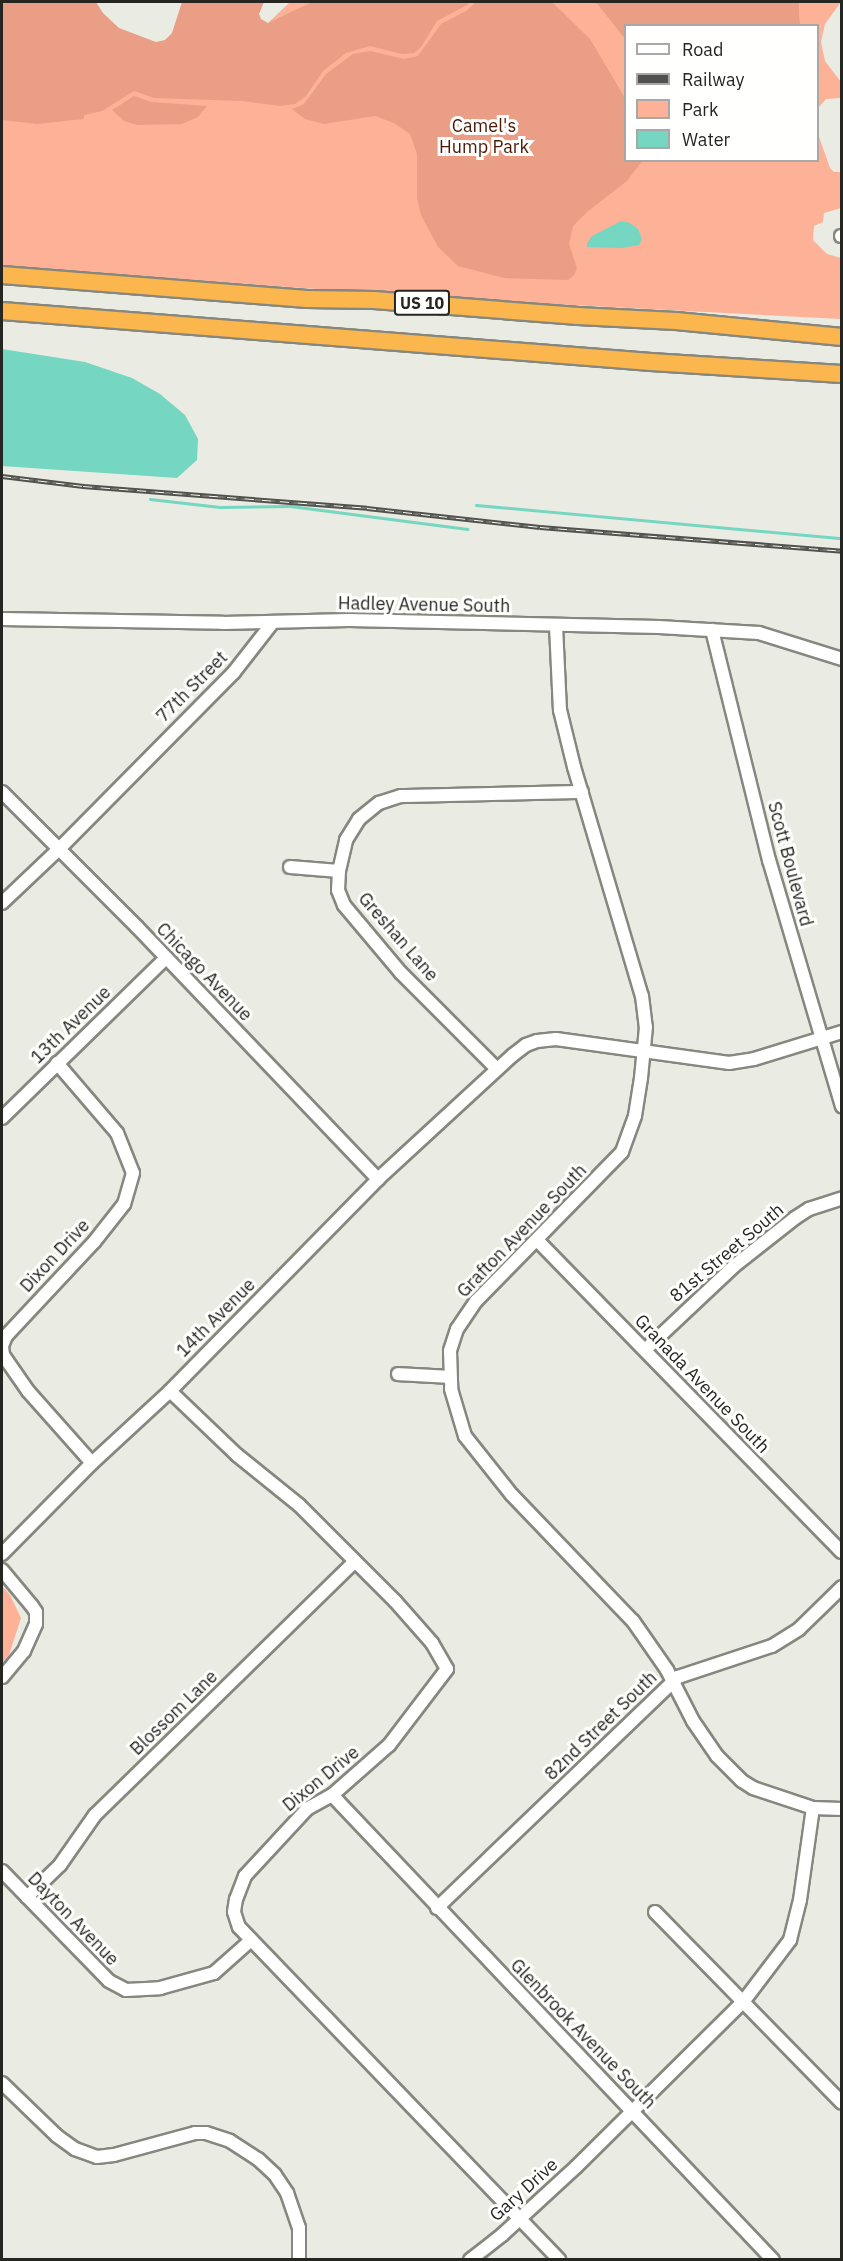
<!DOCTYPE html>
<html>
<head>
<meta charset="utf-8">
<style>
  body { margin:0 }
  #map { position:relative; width:843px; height:2261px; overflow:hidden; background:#eaebe2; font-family:"IBM Plex Sans",sans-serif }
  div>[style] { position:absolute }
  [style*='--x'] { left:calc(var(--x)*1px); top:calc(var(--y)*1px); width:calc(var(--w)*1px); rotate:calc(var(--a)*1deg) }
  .green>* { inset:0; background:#fdb197 }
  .forest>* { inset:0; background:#ea9e85 }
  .water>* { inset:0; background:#75d6c1 }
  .stream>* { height:3px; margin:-1.5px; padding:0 1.5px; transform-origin:1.5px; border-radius:1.5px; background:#75d6c1 }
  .roads { filter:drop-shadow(2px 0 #86877f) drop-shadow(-2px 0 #86877f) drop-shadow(0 2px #86877f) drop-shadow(0 -2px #86877f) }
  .minor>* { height:12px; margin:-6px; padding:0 6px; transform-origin:6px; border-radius:6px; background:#fff }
  .highway>* { height:16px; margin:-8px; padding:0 8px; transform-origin:8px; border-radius:8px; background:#fbb64e }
  .rail>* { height:5px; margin-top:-2.5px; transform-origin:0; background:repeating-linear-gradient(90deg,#fffffe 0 9px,#51514d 0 18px); box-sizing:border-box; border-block:2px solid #51514d }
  span { translate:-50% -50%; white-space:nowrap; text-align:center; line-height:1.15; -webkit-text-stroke:6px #fffffe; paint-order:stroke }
  .shield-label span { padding:2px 4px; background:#fffffe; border:2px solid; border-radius:4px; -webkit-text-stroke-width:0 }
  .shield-label { font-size:16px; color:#252522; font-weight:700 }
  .park-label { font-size:18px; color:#481908 }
  .street-label { font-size:18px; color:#252522 }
  .frame { position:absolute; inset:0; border:3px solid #252522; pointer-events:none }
  .legend { position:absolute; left:624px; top:24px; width:195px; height:138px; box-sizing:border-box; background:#fffffe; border:2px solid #a8a8a6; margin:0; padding:8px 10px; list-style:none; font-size:18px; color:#252522 }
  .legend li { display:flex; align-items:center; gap:12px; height:30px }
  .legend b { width:30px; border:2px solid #a8a8a6 }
</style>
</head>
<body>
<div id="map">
  <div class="green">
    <i style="clip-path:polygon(290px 2px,753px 2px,626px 26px,626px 160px,818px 160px,818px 134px,830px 168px,834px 172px,841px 172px,841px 208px,824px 213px,823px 222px,814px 226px,813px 240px,827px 254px,841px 258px,841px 319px,453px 299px,2px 266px,2px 91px,282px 71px,269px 22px)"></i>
    <i style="clip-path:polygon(799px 2px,841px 2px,825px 24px,821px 42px,825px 61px,841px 82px,841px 98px,826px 99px,818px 108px,818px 26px,800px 25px)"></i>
    <i style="clip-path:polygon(2px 1586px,10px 1595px,21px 1618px,9px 1655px,2px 1663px)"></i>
  </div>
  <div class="forest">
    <i style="clip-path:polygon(2px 2px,96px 2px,103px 13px,119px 28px,156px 42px,165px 40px,172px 33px,182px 2px,264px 2px,259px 14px,261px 19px,268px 23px,312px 2px,465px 2px,469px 4px,437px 21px,421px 47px,414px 53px,402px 54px,370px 46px,346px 53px,323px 71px,306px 96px,295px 104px,280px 106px,243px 101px,154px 98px,134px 91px,102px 111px,84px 115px,84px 119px,37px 124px,2px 120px)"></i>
    <i style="clip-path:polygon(476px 2px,552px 2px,590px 39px,625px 98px,626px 160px,642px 161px,627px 181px,587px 212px,573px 226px,569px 244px,577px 268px,574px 275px,568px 280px,504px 278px,458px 266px,438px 247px,421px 215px,417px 198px,417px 154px,410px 134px,394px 123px,375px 116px,324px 124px,305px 119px,292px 109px,304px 104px,326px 74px,353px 54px,370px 51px,404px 59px,418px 56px,441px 24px,466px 11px)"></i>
    <i style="clip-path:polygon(596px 2px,799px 2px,800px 25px,626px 26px,625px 39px)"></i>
    <i style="clip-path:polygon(134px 96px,152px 102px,207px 106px,198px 117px,182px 124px,137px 125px,124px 121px,112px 110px)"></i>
  </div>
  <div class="water">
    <i style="clip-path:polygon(621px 221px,630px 223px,638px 229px,642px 239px,639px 245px,621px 248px,587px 247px,587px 243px,592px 236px)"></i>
    <i style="clip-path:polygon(2px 349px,85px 362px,132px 378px,160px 394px,185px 415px,198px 439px,197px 460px,177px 478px,2px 466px)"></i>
  </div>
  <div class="stream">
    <i style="--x:150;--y:499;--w:70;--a:6.5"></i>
    <i style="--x:220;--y:507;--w:70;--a:-0.8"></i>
    <i style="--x:290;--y:506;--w:179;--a:7.4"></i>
    <i style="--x:476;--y:505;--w:367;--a:5.2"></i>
  </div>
  <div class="roads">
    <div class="minor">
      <i style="--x:841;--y:236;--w:1;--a:0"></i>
      <i style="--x:2;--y:619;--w:221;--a:1"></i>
      <i style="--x:223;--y:623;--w:126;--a:-1.4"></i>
      <i style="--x:349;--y:620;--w:310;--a:1.3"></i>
      <i style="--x:659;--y:627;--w:100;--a:3.4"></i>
      <i style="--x:759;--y:633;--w:87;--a:17.4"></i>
      <i style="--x:556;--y:626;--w:84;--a:87.3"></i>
      <i style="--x:560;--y:710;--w:59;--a:76.2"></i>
      <i style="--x:574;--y:767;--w:239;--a:73.5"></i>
      <i style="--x:642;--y:996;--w:31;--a:83"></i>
      <i style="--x:646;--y:1027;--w:51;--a:95.6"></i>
      <i style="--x:641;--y:1078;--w:38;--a:99"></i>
      <i style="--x:635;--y:1116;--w:38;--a:110"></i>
      <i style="--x:622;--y:1152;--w:209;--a:134.4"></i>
      <i style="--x:476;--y:1301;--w:34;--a:124"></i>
      <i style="--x:457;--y:1329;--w:23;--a:108"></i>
      <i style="--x:450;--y:1351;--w:38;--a:88"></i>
      <i style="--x:451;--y:1389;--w:49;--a:73.4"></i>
      <i style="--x:465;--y:1436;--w:75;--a:51.5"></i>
      <i style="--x:512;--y:1495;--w:175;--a:46.2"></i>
      <i style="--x:633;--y:1621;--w:60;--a:55.2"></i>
      <i style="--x:667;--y:1670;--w:57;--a:63"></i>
      <i style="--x:693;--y:1721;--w:42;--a:55.6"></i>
      <i style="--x:717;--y:1756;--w:35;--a:45"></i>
      <i style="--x:742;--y:1781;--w:13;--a:32"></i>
      <i style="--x:753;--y:1788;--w:63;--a:18.4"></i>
      <i style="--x:813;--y:1808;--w:29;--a:2"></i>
      <i style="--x:712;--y:630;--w:237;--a:76.1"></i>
      <i style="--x:769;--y:860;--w:257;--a:73.5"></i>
      <i style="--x:2;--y:792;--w:191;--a:45"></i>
      <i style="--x:137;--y:927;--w:349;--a:46.3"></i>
      <i style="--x:290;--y:867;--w:49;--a:4.7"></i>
      <i style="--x:2;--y:903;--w:79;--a:-43.5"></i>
      <i style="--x:59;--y:849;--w:249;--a:-45.3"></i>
      <i style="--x:234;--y:672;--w:63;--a:-52"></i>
      <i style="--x:57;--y:1063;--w:92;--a:49.4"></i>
      <i style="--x:117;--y:1133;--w:43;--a:68.2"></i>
      <i style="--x:133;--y:1173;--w:32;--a:106"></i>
      <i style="--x:124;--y:1204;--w:48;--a:128.3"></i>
      <i style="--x:94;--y:1242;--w:129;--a:133.1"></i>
      <i style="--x:6;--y:1336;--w:11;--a:112"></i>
      <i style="--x:2;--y:1346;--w:9;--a:84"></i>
      <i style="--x:3;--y:1355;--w:44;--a:55.2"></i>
      <i style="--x:28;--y:1391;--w:96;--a:48.4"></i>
      <i style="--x:497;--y:1069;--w:136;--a:-135"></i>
      <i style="--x:401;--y:973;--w:89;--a:-130"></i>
      <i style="--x:344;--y:905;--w:16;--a:-112"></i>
      <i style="--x:338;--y:890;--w:19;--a:-87"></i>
      <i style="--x:339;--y:871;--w:32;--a:-77"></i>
      <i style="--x:346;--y:840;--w:25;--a:-58"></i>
      <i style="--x:359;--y:819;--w:26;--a:-39"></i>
      <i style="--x:379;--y:803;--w:23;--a:-18"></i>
      <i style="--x:401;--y:796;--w:181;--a:-1.3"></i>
      <i style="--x:2;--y:1118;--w:229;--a:-44.3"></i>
      <i style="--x:537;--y:1240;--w:436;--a:45.7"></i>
      <i style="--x:645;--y:1350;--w:122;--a:-43.3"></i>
      <i style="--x:734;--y:1266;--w:78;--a:-38.2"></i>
      <i style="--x:795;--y:1218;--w:17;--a:-33"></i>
      <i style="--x:809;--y:1209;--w:35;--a:-18"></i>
      <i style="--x:398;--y:1374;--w:52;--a:3.3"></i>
      <i style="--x:170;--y:1391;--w:93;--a:43.7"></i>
      <i style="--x:237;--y:1455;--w:80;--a:38.9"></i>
      <i style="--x:299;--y:1505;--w:136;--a:45"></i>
      <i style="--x:395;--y:1601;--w:56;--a:48.6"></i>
      <i style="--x:432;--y:1643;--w:30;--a:60"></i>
      <i style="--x:447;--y:1669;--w:96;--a:127.3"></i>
      <i style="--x:389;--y:1745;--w:76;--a:138.7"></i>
      <i style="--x:332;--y:1795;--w:29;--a:151"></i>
      <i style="--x:307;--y:1809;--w:91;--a:132.8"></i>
      <i style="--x:245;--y:1876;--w:25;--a:111"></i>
      <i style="--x:236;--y:1899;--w:13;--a:99"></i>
      <i style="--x:234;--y:1912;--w:16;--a:72"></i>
      <i style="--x:239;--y:1927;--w:462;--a:46.1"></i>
      <i style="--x:2;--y:1554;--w:128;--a:-45.3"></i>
      <i style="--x:92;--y:1463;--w:106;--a:-42.7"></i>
      <i style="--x:170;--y:1391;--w:297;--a:-45.5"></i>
      <i style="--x:378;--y:1179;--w:183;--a:-42.6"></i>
      <i style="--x:513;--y:1055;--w:16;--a:-38"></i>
      <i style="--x:526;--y:1045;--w:12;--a:-20"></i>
      <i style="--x:537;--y:1041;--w:19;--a:-6"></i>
      <i style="--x:556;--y:1039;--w:175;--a:7.9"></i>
      <i style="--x:729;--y:1063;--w:25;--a:-9"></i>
      <i style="--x:754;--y:1059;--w:92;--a:-17.1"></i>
      <i style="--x:2;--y:1570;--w:47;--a:50.2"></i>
      <i style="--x:32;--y:1606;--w:7;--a:56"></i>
      <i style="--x:36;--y:1612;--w:12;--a:90"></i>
      <i style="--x:36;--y:1624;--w:30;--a:114"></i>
      <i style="--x:24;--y:1651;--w:34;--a:130"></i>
      <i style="--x:332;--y:1795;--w:641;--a:46.52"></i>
      <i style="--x:2;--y:1871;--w:153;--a:45.8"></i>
      <i style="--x:109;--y:1981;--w:19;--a:28"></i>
      <i style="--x:126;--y:1990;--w:34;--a:-3"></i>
      <i style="--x:160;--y:1988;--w:56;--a:-15.5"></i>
      <i style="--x:214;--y:1973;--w:48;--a:-41.6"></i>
      <i style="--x:27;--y:1897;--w:46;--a:-44.1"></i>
      <i style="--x:60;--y:1865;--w:61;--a:-55"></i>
      <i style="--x:95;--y:1815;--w:363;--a:-44.3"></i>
      <i style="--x:437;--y:1908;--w:334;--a:-43.8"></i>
      <i style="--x:678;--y:1677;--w:99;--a:-18.3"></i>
      <i style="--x:772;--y:1646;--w:32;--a:-32"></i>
      <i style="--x:799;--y:1629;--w:60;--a:-44.3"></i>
      <i style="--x:655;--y:1912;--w:267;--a:45.6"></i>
      <i style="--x:2;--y:2083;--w:76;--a:43.9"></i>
      <i style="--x:57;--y:2136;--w:22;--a:36"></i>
      <i style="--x:75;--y:2149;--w:23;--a:20"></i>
      <i style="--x:97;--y:2157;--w:17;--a:-7"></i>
      <i style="--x:114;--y:2155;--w:84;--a:-15.2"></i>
      <i style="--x:195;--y:2133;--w:11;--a:0"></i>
      <i style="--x:206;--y:2133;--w:25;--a:18"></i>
      <i style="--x:230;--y:2141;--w:33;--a:33"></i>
      <i style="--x:258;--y:2159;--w:23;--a:43"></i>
      <i style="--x:275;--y:2175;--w:22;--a:56"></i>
      <i style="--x:287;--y:2193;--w:37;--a:71"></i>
      <i style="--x:299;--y:2228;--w:32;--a:90"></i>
      <i style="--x:470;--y:2260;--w:41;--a:-38"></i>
      <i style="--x:502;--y:2235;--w:100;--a:-42.6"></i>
      <i style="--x:576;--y:2167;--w:235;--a:-44.7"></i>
      <i style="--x:743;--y:2002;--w:78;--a:-52.8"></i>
      <i style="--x:790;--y:1940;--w:41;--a:-76"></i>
      <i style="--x:800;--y:1900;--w:93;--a:-82"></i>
    </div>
    <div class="highway">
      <i style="--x:2;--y:275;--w:306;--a:4.5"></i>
      <i style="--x:307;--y:299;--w:67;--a:0.9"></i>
      <i style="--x:374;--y:300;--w:205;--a:4.5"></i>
      <i style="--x:578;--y:316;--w:98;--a:2.9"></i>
      <i style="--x:676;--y:321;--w:167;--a:5.5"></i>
      <i style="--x:2;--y:311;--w:651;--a:4.49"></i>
      <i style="--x:651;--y:362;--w:191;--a:3.6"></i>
    </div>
  </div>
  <div class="rail">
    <i style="--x:2;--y:476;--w:82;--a:7"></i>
    <i style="--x:83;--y:486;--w:285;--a:4.4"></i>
    <i style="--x:367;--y:508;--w:174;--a:6.3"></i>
    <i style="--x:540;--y:527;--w:303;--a:4.5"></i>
  </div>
  <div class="shield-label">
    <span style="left:422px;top:303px">US 10</span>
  </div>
  <div class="park-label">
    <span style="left:484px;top:137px">Camel's<br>Hump Park</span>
  </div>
  <div class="street-label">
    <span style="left:424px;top:605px;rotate:1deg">Hadley Avenue South</span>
    <span style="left:192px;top:687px;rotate:-45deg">77th Street</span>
    <span style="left:790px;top:864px;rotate:75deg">Scott Boulevard</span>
    <span style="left:398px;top:937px;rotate:49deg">Greshan Lane</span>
    <span style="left:204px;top:972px;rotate:46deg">Chicago Avenue</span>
    <span style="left:71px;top:1025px;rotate:-44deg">13th Avenue</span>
    <span style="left:522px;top:1231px;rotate:-46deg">Grafton Avenue South</span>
    <span style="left:727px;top:1253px;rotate:-40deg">81st Street South</span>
    <span style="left:55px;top:1256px;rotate:-47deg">Dixon Drive</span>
    <span style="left:216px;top:1318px;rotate:-45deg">14th Avenue</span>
    <span style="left:702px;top:1384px;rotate:46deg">Granada Avenue South</span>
    <span style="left:174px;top:1713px;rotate:-44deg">Blossom Lane</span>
    <span style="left:601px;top:1726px;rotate:-44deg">82nd Street South</span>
    <span style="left:321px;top:1779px;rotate:-39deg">Dixon Drive</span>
    <span style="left:73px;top:1919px;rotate:46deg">Dayton Avenue</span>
    <span style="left:583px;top:2034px;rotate:46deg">Glenbrook Avenue South</span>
    <span style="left:524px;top:2190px;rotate:-42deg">Gary Drive</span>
  </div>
  <div class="frame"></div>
  <ul class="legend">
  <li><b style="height:8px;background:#fff"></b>Road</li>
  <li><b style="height:8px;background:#51514d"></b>Railway</li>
  <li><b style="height:16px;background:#fdb197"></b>Park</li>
  <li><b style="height:16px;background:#75d6c1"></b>Water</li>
  </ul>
</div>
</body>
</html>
